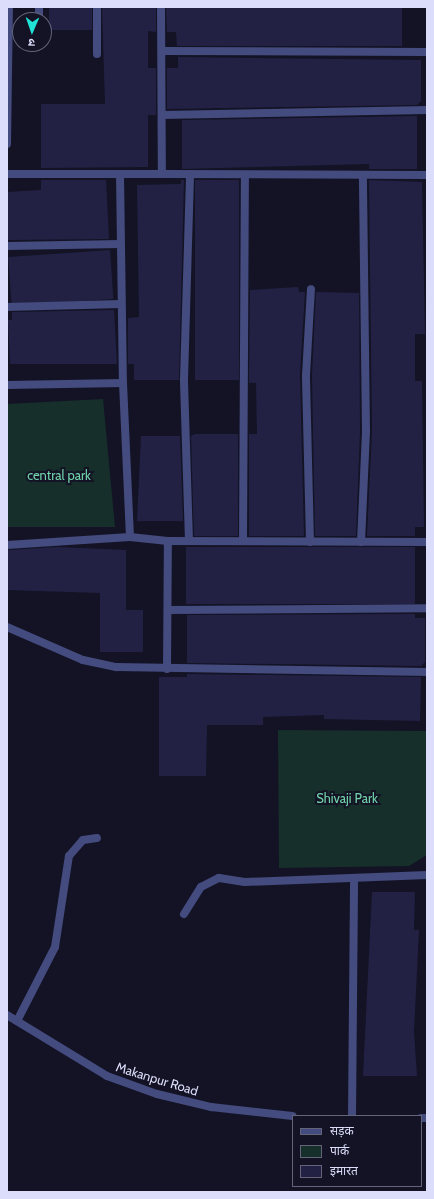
<!DOCTYPE html>
<html>
<head>
<meta charset="utf-8">
<style>
  body { margin:0 }
  #map { position:relative; width:434px; height:1199px; overflow:hidden; background:#131325; font-family:Cabin,"Noto Sans Devanagari",sans-serif }
  div>[style] { position:absolute }
  [style*='--x'] { left:calc(var(--x)*1px); top:calc(var(--y)*1px); width:calc(var(--w)*1px); rotate:calc(var(--a)*1deg) }
  .green>* { inset:0; background:#162f2a }
  .building>* { inset:0; background:#222144; transform-origin:0 0 }
  .lane>* { height:8px; margin:-4px; padding:0 4px; transform-origin:4px; border-radius:4px; background:#444b7e }
  .street>* { height:8px; margin:-4px; padding:0 4px; transform-origin:4px; border-radius:4px; background:#444b7e }
  span { translate:-50% -50%; white-space:nowrap; text-align:center; line-height:1.15; -webkit-text-stroke:4px #131325; paint-order:stroke }
  .park-label { font-size:13px; color:#70d2a9 }
  .street-label { font-size:13px; color:#dcddfa }
  .frame { position:absolute; inset:0; border:8px solid #dcddfa; pointer-events:none }
  .legend { position:absolute; left:292px; top:1115px; width:130px; height:72px; box-sizing:border-box; background:#131325; border:1px solid #63647a; margin:0; padding:5px 7px; list-style:none; font-size:12px; color:#dcddfa }
  .legend li { display:flex; align-items:center; gap:8px; height:20px }
  .legend b { width:20px; border:1px solid #63647a }
  .north { position:absolute; left:12px; top:12px; width:40px; height:40px; box-sizing:border-box; background:#131325; border:1px solid #63647a; border-radius:50%; rotate:182deg; font-size:11px; font-weight:700; line-height:16px; text-align:center; color:#dcddfa }
  .north::after { content:''; display:block; margin:auto; width:14px; height:18px; background:#20e2d5; clip-path:polygon(50% 0,100% 100%,50% 72%,0 100%) }
</style>
</head>
<body>
<div id="map">
  <div class="green">
    <i style="clip-path:polygon(103px 399px,115px 527px,7px 527px,7px 404px)"></i>
    <i style="clip-path:polygon(278px 730px,427px 731px,427px 855px,409px 866px,279px 868px)"></i>
  </div>
  <div class="building">
    <i style="left:49px;top:7px;width:43px;height:23px"></i>
    <i style="clip-path:polygon(102px 7px,156px 7px,156px 32px,148px 31px,148px 68px,156px 68px,156px 115px,148px 115px,148px 167px,41px 168px,41px 104px,105px 104px)"></i>
    <i style="clip-path:polygon(166px 7px,402px 7px,402px 46px,177px 46px,176px 32px,167px 32px)"></i>
    <i style="clip-path:polygon(178px 57px,421px 60px,421px 101px,417px 105px,167px 109px,167px 68px,178px 68px)"></i>
    <i style="clip-path:polygon(417px 116px,417px 169px,369px 169px,369px 164px,182px 169px,182px 120px)"></i>
    <i style="clip-path:polygon(41px 180px,106px 180px,109px 239px,7px 240px,7px 192px,41px 190px)"></i>
    <i style="clip-path:polygon(181px 180px,184px 180px,179px 380px,134px 380px,134px 364px,128px 364px,128px 318px,139px 317px,137px 185px,181px 184px)"></i>
    <i style="left:195px;top:180px;width:44px;height:200px"></i>
    <i style="clip-path:polygon(369px 180px,422px 182px,425px 334px,415px 334px,415px 381px,422px 381px,424px 527px,415px 527px,415px 536px,367px 536px,372px 431px)"></i>
    <i style="left:110px;top:250px;width:49px;height:102px;rotate:86deg"></i>
    <i style="clip-path:polygon(298px 287px,299px 292px,305px 292px,300px 375px,304px 536px,249px 536px,249px 434px,257px 434px,256px 383px,249px 383px,250px 290px)"></i>
    <i style="clip-path:polygon(316px 292px,359px 293px,360px 431px,356px 536px,315px 536px,312px 375px)"></i>
    <i style="clip-path:polygon(114px 310px,117px 364px,10px 364px,8px 320px,12px 320px,12px 312px)"></i>
    <i style="clip-path:polygon(195px 434px,238px 434px,238px 536px,194px 536px,191px 436px)"></i>
    <i style="clip-path:polygon(141px 436px,180px 436px,183px 521px,137px 521px)"></i>
    <i style="clip-path:polygon(57px 547px,126px 550px,126px 610px,143px 610px,143px 652px,100px 652px,100px 593px,7px 590px,7px 550px)"></i>
    <i style="left:186px;top:547px;width:229px;height:57px"></i>
    <i style="clip-path:polygon(415px 614px,415px 618px,425px 618px,425px 662px,421px 666px,187px 663px,187px 615px)"></i>
    <i style="clip-path:polygon(187px 674px,421px 677px,420px 721px,324px 719px,324px 715px,263px 717px,263px 725px,207px 725px,206px 776px,159px 776px,159px 677px,187px 677px)"></i>
    <i style="clip-path:polygon(372px 892px,415px 892px,414px 930px,419px 930px,414px 1032px,417px 1076px,363px 1076px)"></i>
  </div>
  <div class="lane">
    <i style="--x:7;--y:144;--w:137;--a:-89.2"></i>
  </div>
  <div class="street">
    <i style="--x:39;--y:7;--w:13;--a:90"></i>
    <i style="--x:97;--y:7;--w:47;--a:90"></i>
    <i style="--x:161;--y:7;--w:167;--a:89.7"></i>
    <i style="--x:162;--y:174;--w:265;--a:0.2"></i>
    <i style="--x:162;--y:51;--w:265;--a:0.2"></i>
    <i style="--x:162;--y:115;--w:265;--a:-1.1"></i>
    <i style="--x:7;--y:174;--w:155;--a:0"></i>
    <i style="--x:120;--y:174;--w:209;--a:89.2"></i>
    <i style="--x:123;--y:383;--w:154;--a:87.4"></i>
    <i style="--x:7;--y:246;--w:114;--a:-1"></i>
    <i style="--x:7;--y:307;--w:114;--a:-1.5"></i>
    <i style="--x:7;--y:385;--w:116;--a:-1"></i>
    <i style="--x:189;--y:541;--w:162;--a:-91.8"></i>
    <i style="--x:184;--y:379;--w:205;--a:-88.3"></i>
    <i style="--x:243;--y:541;--w:366;--a:-89.7"></i>
    <i style="--x:310;--y:542;--w:167;--a:-91.4"></i>
    <i style="--x:306;--y:375;--w:86;--a:-86.7"></i>
    <i style="--x:361;--y:542;--w:111;--a:-87.4"></i>
    <i style="--x:366;--y:431;--w:256;--a:-90.7"></i>
    <i style="--x:7;--y:545;--w:123;--a:-3.7"></i>
    <i style="--x:130;--y:537;--w:38;--a:6"></i>
    <i style="--x:168;--y:541;--w:259;--a:0.2"></i>
    <i style="--x:168;--y:610;--w:259;--a:-0.4"></i>
    <i style="--x:7;--y:627;--w:83;--a:23.5"></i>
    <i style="--x:83;--y:660;--w:34;--a:12"></i>
    <i style="--x:116;--y:667;--w:311;--a:0.9"></i>
    <i style="--x:167;--y:669;--w:128;--a:-89.6"></i>
    <i style="--x:184;--y:914;--w:32;--a:-58"></i>
    <i style="--x:201;--y:887;--w:20;--a:-27"></i>
    <i style="--x:219;--y:878;--w:26;--a:9"></i>
    <i style="--x:245;--y:882;--w:182;--a:-2.2"></i>
    <i style="--x:7;--y:1015;--w:117;--a:31.4"></i>
    <i style="--x:107;--y:1076;--w:53;--a:19.8"></i>
    <i style="--x:157;--y:1094;--w:56;--a:13.5"></i>
    <i style="--x:211;--y:1107;--w:82;--a:6.3"></i>
    <i style="--x:17;--y:1021;--w:83;--a:-62.8"></i>
    <i style="--x:55;--y:947;--w:92;--a:-81.3"></i>
    <i style="--x:69;--y:856;--w:21;--a:-49"></i>
    <i style="--x:83;--y:840;--w:14;--a:-8"></i>
    <i style="--x:352;--y:1116;--w:237;--a:-89.5"></i>
    <i style="--x:421;--y:1118;--w:6;--a:0"></i>
  </div>
  <div class="park-label">
    <span style="left:59px;top:475px">central park</span>
    <span style="left:347px;top:798px">Shivaji Park</span>
  </div>
  <div class="street-label">
    <span style="left:157px;top:1079px;rotate:17deg">Makanpur Road</span>
  </div>
  <div class="frame"></div>
  <ul class="legend">
  <li><b style="height:5px;background:#444b7e"></b>सड़क</li>
  <li><b style="height:11px;background:#162f2a"></b>पार्क</li>
  <li><b style="height:11px;background:#222144"></b>इमारत</li>
  </ul>
  <div class="north">उ</div>
</div>
</body>
</html>
